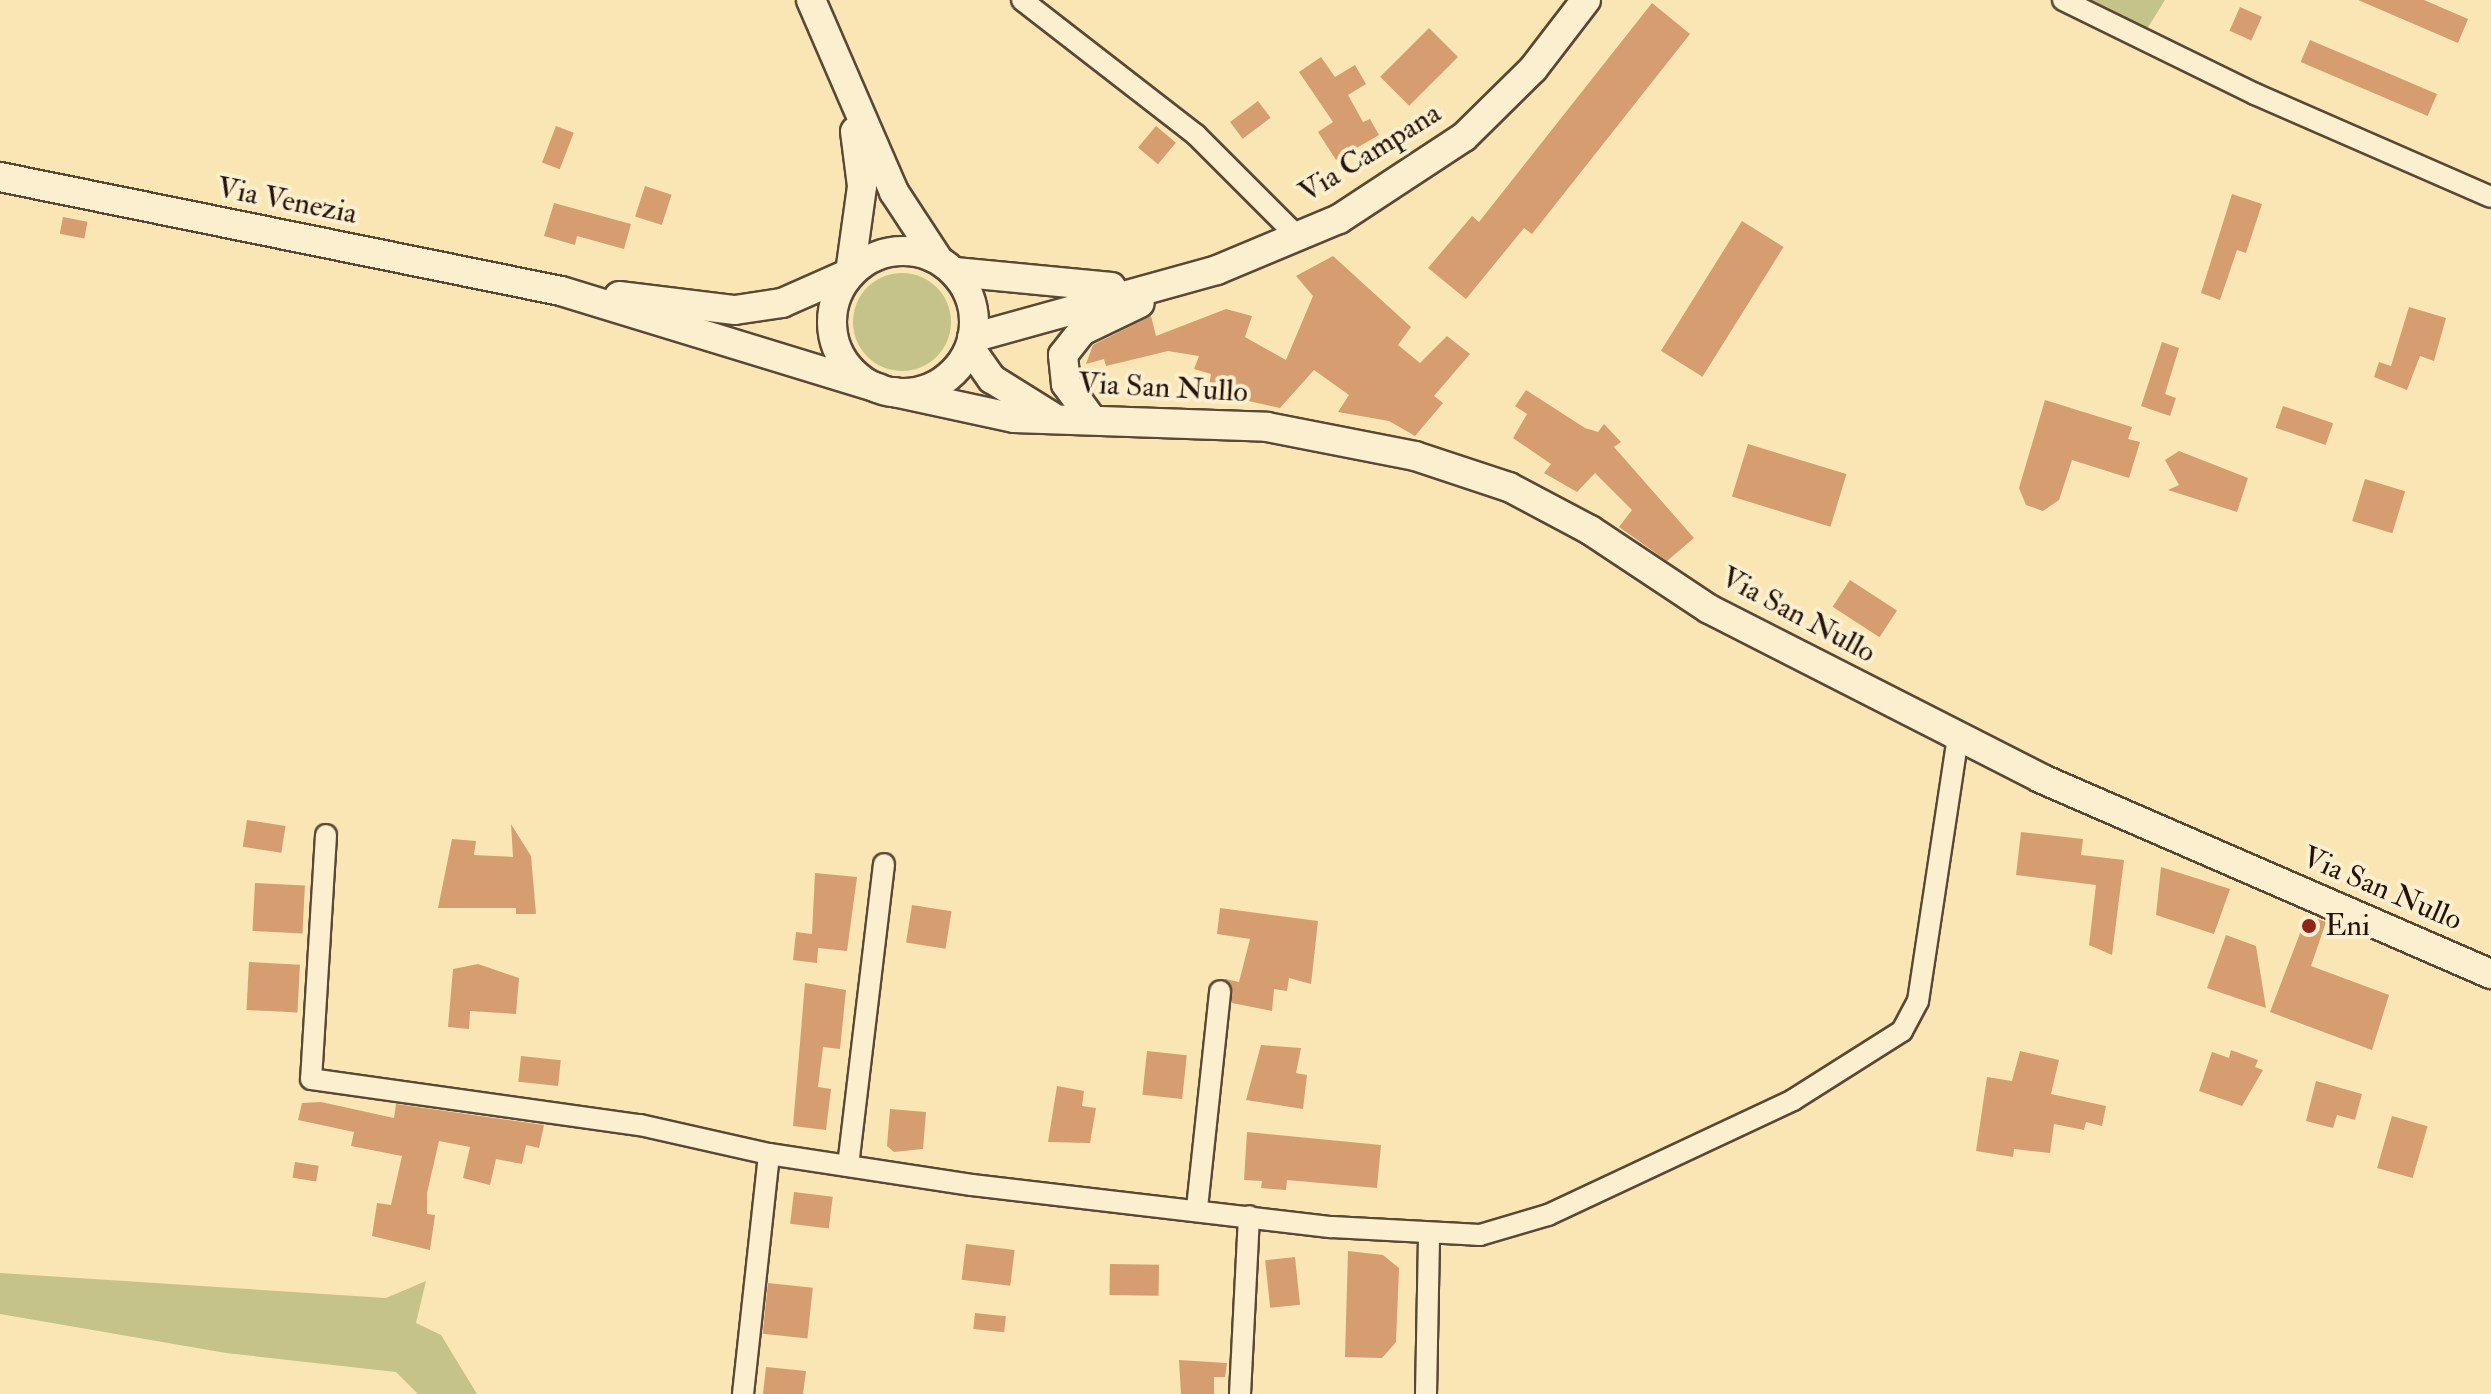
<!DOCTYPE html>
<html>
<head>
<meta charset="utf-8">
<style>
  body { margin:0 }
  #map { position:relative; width:2491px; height:1394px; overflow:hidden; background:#fae6b5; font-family:"IM FELL Double Pica",serif }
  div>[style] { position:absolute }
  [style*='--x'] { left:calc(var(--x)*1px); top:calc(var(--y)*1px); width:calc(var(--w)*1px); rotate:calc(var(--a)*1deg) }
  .green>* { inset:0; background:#c5c389 }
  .round { border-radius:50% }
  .building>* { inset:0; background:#d59d70; transform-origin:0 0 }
  .roads { filter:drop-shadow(2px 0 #5a4836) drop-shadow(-2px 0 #5a4836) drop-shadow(0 2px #5a4836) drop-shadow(0 -2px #5a4836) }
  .street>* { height:20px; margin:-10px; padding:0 10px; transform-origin:10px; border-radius:10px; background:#fcefcf }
  .secondary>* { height:28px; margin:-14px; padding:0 14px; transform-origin:14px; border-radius:14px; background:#fcefcf }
  .secondary>.ring { margin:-14px; padding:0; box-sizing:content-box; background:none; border:28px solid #fcefcf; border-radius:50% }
  .dots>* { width:22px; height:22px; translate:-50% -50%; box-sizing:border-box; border:4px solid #fcefcf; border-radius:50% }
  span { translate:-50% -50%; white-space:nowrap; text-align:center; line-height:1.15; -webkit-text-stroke:8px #fcefcf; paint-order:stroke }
  .street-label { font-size:30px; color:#25130b }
  .poi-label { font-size:30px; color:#25130b }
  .left { translate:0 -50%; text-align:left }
</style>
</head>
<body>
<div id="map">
  <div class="green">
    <i style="clip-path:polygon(2084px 0,2165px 0,2147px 29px)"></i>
    <i class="round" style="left:853px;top:273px;width:98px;height:98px"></i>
    <i style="clip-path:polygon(0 1273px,386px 1298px,426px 1281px,416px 1323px,441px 1335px,477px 1394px,418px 1394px,396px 1372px,226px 1353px,0 1314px)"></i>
  </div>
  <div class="building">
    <i style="clip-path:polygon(2358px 0,2424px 0,2468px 19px,2458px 43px)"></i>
    <i style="clip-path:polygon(1652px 3px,1690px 34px,1532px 234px,1524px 228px,1466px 299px,1428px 268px,1472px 216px,1479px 222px)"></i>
    <i style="left:2240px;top:7px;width:24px;height:26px;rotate:24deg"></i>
    <i style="left:1429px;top:28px;width:41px;height:69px;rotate:45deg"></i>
    <i style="left:2310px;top:40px;width:138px;height:24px;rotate:23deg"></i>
    <i style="clip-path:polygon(1321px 57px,1335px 77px,1355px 65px,1366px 84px,1348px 95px,1363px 122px,1370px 119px,1379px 135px,1336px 160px,1318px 132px,1333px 122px,1299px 72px)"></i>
    <i style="left:1258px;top:101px;width:21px;height:35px;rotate:53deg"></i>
    <i style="left:556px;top:126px;width:19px;height:39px;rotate:21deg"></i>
    <i style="left:1156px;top:126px;width:26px;height:28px;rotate:40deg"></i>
    <i style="left:645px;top:186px;width:28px;height:32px;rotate:18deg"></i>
    <i style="clip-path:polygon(2232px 194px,2262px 204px,2246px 253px,2237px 250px,2220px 300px,2201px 293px)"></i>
    <i style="clip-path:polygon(554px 203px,631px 224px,624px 249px,577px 236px,575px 245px,544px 236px)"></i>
    <i style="left:63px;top:217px;width:25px;height:17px;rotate:11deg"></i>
    <i style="left:1742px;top:221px;width:49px;height:153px;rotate:32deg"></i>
    <i style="clip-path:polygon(1333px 256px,1411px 327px,1398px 345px,1420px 363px,1447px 336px,1470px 354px,1434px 396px,1443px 403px,1415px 436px,1389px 421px,1338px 412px,1349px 395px,1314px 370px,1280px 408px,1208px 392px,1211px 374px,1194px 369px,1199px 356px,1168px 351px,1106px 366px,1104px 359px,1086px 364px,1093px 345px,1151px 316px,1156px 336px,1226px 309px,1252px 316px,1245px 337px,1286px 360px,1313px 296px,1296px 276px)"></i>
    <i style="clip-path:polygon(2409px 307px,2446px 318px,2434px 361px,2420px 356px,2407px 390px,2374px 377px,2379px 362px,2391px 366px)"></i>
    <i style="clip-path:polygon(2162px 342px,2179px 348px,2165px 394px,2176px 398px,2170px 416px,2141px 406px)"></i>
    <i style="clip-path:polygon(1526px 390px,1585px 428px,1598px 432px,1604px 424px,1621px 442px,1614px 447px,1694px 538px,1667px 561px,1619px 527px,1632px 510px,1595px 473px,1577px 492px,1544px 473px,1551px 464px,1513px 438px,1527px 414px,1515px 406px)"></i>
    <i style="clip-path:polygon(2045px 400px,2132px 427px,2128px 439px,2140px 442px,2129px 478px,2072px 460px,2059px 500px,2043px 511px,2026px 505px,2019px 488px)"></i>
    <i style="left:2283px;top:406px;width:53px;height:23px;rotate:19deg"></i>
    <i style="left:1748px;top:444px;width:103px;height:55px;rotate:17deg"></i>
    <i style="clip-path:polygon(2179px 451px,2248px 478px,2237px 512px,2168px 490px,2179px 485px,2165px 460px)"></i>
    <i style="left:2365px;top:479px;width:42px;height:44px;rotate:17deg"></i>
    <i style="left:1850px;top:580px;width:56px;height:32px;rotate:33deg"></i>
    <i style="left:247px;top:820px;width:39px;height:27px;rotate:9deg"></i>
    <i style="clip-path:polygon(511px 824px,531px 856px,536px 914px,516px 914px,516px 908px,438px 908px,452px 839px,476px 841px,474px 855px,513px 857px)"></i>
    <i style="clip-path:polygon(2021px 832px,2083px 839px,2081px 855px,2124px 860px,2112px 955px,2089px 945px,2096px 885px,2016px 875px)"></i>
    <i style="clip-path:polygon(2161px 867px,2230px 889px,2214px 934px,2156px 915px)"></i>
    <i style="clip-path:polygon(815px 873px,857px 877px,847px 951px,818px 948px,817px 963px,793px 960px,796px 932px,812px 934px)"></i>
    <i style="left:255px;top:883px;width:50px;height:48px;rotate:3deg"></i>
    <i style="left:912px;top:905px;width:40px;height:38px;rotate:9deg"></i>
    <i style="clip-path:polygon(1220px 908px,1318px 921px,1311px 984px,1289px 978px,1287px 991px,1274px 989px,1272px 1011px,1232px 1003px,1225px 979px,1239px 982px,1250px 939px,1217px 934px)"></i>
    <i style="clip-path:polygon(2307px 915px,2326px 922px,2311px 966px,2389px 995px,2372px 1050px,2270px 1012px)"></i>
    <i style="clip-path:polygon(2226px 935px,2256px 946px,2266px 1008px,2207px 988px)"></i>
    <i style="left:249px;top:962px;width:51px;height:48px;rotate:3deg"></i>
    <i style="clip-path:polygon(478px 964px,519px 978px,516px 1014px,470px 1011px,469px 1029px,448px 1027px,453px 969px)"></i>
    <i style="clip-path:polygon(805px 983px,846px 990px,840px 1049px,823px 1047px,818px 1087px,831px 1089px,826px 1130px,793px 1126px)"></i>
    <i style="clip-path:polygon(1261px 1045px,1301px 1048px,1296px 1073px,1307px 1075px,1303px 1109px,1246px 1100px)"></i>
    <i style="clip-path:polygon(2231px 1050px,2258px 1060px,2255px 1067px,2263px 1070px,2242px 1106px,2199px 1091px,2212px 1052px,2229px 1058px)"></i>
    <i style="left:1147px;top:1051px;width:40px;height:44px;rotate:6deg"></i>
    <i style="clip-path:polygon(2020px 1051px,2059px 1060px,2051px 1094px,2106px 1106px,2102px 1126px,2086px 1122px,2084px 1130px,2054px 1124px,2050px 1153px,2014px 1149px,2013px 1157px,1976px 1151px,1987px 1077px,2012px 1081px)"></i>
    <i style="left:521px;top:1056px;width:40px;height:26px;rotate:6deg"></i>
    <i style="clip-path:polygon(2316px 1081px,2362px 1094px,2355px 1120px,2337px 1115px,2333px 1128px,2306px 1121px)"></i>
    <i style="clip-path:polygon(1057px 1086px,1084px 1091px,1082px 1106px,1096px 1108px,1090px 1143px,1048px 1142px)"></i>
    <i style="clip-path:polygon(321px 1102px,394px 1118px,396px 1104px,544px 1125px,539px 1148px,526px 1145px,522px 1164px,496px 1159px,490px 1185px,463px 1178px,470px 1147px,439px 1141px,427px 1193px,427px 1214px,435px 1215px,430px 1250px,372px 1236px,377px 1203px,391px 1205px,402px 1156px,351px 1146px,354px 1132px,298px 1120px,302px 1103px)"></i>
    <i style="clip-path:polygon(890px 1109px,926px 1112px,923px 1149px,894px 1152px,887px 1146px)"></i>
    <i style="left:2392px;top:1116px;width:37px;height:54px;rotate:16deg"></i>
    <i style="clip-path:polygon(1247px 1132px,1381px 1145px,1377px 1188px,1287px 1180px,1286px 1190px,1261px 1188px,1262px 1181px,1244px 1180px)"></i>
    <i style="left:295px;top:1162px;width:24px;height:16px;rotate:9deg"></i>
    <i style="left:794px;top:1192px;width:39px;height:32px;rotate:7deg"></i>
    <i style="left:966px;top:1244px;width:49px;height:36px;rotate:7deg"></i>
    <i style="clip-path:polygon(1348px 1251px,1383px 1255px,1399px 1268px,1396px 1342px,1382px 1358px,1345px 1357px)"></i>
    <i style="left:1295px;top:1257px;width:48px;height:30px;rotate:84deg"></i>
    <i style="left:1110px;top:1264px;width:49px;height:31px;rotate:1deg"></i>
    <i style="left:768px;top:1283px;width:45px;height:51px;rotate:6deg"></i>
    <i style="left:975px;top:1313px;width:31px;height:16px;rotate:6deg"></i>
    <i style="clip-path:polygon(1179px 1360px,1227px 1363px,1225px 1377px,1214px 1377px,1214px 1394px,1181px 1394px)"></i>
    <i style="clip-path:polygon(766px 1367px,806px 1371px,803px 1394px,763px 1394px)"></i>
  </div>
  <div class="roads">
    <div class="street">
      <i style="--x:1022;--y:0;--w:220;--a:37.8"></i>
      <i style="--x:1196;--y:135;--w:143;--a:45"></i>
      <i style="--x:2063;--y:0;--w:214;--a:26.1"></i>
      <i style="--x:2255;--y:94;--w:257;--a:23.6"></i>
      <i style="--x:326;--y:835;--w:244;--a:93.5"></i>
      <i style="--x:311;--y:1079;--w:332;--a:8"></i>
      <i style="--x:640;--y:1125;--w:132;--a:12.7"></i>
      <i style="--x:769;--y:1154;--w:205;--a:8.7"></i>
      <i style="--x:972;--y:1185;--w:362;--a:6.7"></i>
      <i style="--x:1332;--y:1227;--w:148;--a:3.1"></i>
      <i style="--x:1480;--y:1235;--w:71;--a:-16.4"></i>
      <i style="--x:1548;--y:1215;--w:271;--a:-25.1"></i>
      <i style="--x:1793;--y:1100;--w:129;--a:-32.3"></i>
      <i style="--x:1902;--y:1031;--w:34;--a:-62"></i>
      <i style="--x:1918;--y:1001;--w:269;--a:-81.4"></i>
      <i style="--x:848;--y:1166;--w:304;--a:-83.2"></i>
      <i style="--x:1197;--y:1208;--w:218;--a:-83.9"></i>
      <i style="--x:743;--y:1394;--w:241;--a:-83.8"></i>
      <i style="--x:1240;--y:1394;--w:178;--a:-87.1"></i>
      <i style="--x:1426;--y:1394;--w:158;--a:-88.9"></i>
    </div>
    <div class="secondary">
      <i style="--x:811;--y:0;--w:209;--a:66.6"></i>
      <i style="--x:894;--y:192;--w:80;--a:56.7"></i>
      <i style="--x:0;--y:177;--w:572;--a:11.49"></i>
      <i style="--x:561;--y:291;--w:332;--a:17"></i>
      <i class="ring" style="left:832px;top:251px;width:114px;height:114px"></i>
      <i style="--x:955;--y:272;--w:157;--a:5.5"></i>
      <i style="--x:850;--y:273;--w:88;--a:-82.1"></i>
      <i style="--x:862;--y:186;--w:55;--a:-97.3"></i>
      <i style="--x:619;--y:296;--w:117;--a:6.9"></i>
      <i style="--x:735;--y:310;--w:48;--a:-8.5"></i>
      <i style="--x:782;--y:303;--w:74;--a:-23.8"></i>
      <i style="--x:972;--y:338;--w:254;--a:-15.5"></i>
      <i style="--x:1217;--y:270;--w:132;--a:-22.7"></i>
      <i style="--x:1339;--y:219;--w:149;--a:-33.3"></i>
      <i style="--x:1464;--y:137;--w:97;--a:-44.6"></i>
      <i style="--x:1533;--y:69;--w:87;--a:-52.5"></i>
      <i style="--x:970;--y:348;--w:38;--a:55"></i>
      <i style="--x:992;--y:379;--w:70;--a:32.1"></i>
      <i style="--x:894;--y:392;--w:123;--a:12.2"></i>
      <i style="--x:1014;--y:418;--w:253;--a:2"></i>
      <i style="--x:1267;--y:427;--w:151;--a:11.1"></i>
      <i style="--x:1415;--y:456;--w:99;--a:18.3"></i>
      <i style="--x:1509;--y:487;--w:92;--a:28"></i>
      <i style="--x:1590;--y:530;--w:143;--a:33.6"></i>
      <i style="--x:1709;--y:609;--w:372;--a:27"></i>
      <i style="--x:2040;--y:778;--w:492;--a:23.5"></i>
      <i style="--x:1090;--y:417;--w:41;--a:-126"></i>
      <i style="--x:1066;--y:384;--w:29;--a:-96"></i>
      <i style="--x:1063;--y:355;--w:31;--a:-52"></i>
      <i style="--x:1082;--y:331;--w:64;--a:-25.8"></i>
    </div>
  </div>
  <div class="dots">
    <i style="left:2309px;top:926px;background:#8f2418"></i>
  </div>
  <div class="street-label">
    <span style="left:1370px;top:153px;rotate:-32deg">Via Campana</span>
    <span style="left:287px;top:201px;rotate:11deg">Via Venezia</span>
    <span style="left:1163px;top:388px;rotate:3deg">Via San Nullo</span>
    <span style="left:1798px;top:615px;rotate:28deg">Via San Nullo</span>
    <span style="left:2382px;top:889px;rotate:23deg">Via San Nullo</span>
  </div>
  <div class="poi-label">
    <span class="left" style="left:2325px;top:926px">Eni</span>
  </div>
</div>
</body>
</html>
